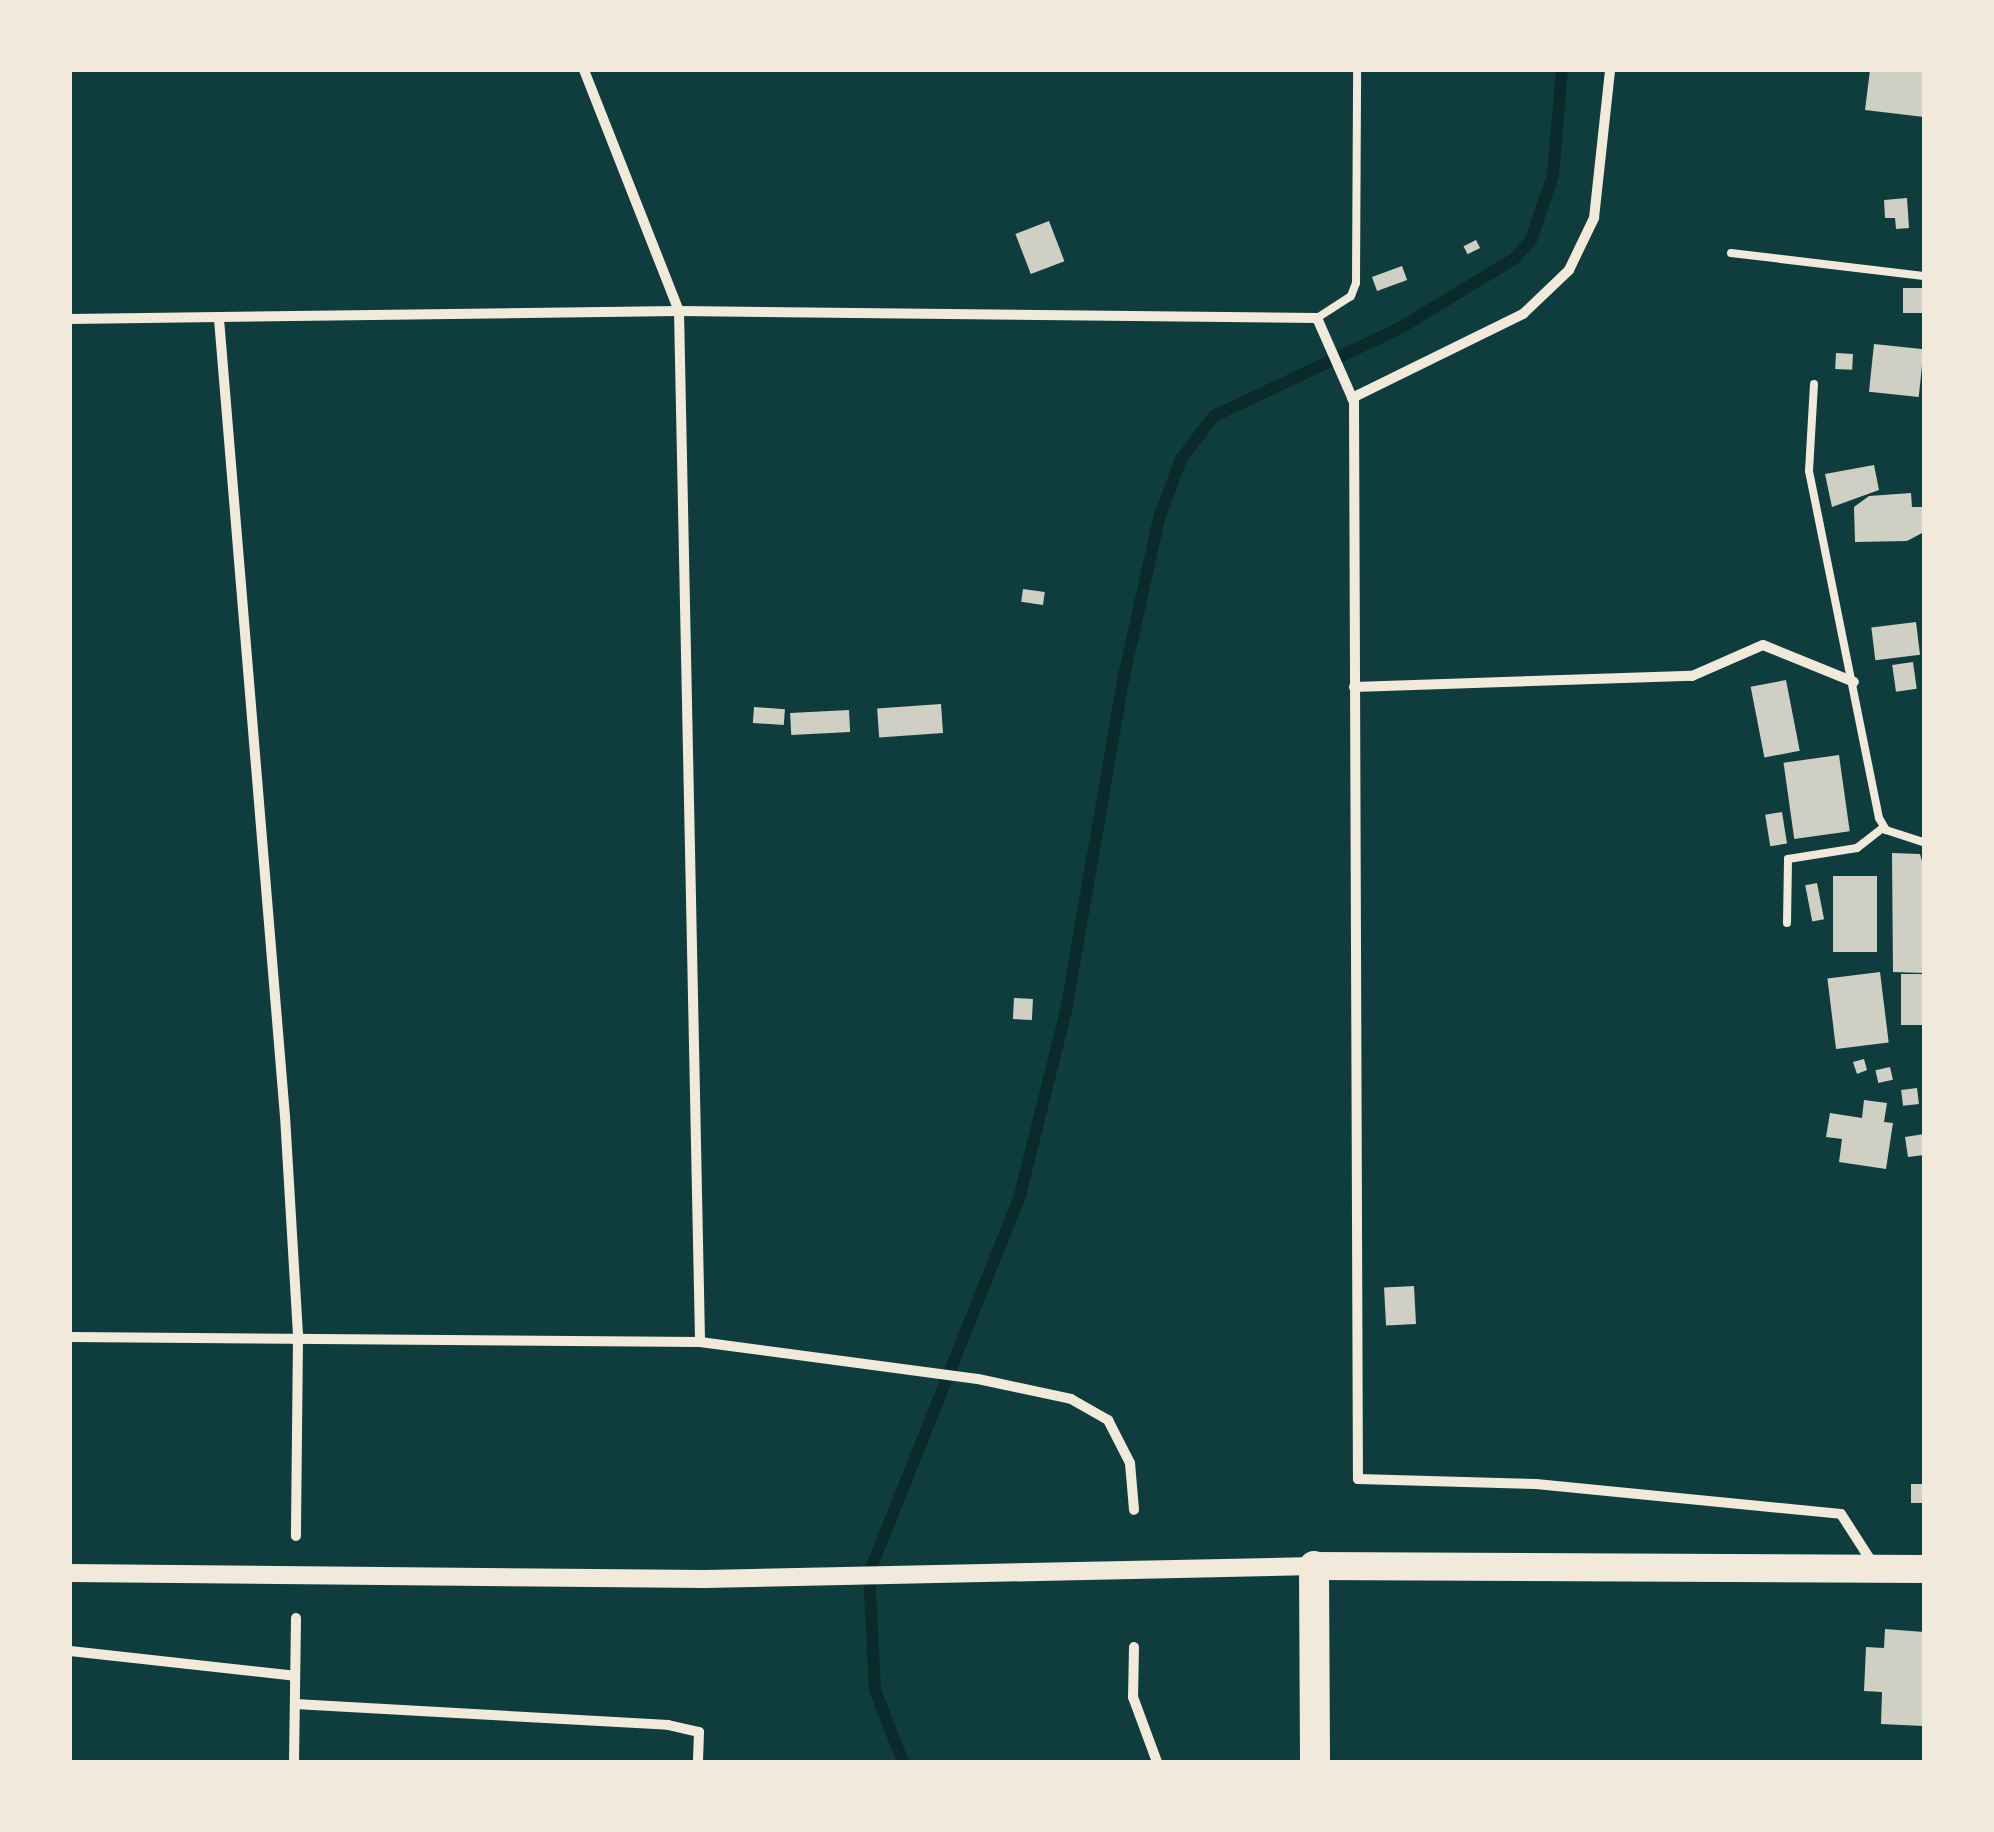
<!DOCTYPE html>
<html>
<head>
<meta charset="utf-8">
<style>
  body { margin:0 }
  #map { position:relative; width:1994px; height:1832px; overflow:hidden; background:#0f3d3e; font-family:Commissioner,sans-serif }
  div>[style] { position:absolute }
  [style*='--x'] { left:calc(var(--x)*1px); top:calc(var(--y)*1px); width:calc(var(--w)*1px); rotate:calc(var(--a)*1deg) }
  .stream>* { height:12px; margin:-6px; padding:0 6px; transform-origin:6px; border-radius:6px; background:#0a2a2b }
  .building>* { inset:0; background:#cfcfc3; transform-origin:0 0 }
  .service>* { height:8px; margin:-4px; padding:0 4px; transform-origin:4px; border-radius:4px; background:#f1e9da }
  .minor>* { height:10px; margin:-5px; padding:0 5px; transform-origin:5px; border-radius:5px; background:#f1e9da }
  .tertiary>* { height:18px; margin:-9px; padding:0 9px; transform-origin:9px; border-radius:9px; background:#f1e9da }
  .trunk>* { height:28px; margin:-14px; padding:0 14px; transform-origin:14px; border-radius:14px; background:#f1e9da }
  .motorway>* { height:30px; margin:-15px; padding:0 15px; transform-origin:15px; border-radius:15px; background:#f1e9da }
  span { translate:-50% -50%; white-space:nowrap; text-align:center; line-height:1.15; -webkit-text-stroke:9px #f1e9da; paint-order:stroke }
  .frame { position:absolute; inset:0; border:72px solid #f1e9da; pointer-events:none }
</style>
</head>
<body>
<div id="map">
  <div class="stream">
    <i style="--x:903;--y:1762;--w:77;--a:-111.3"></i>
    <i style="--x:875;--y:1690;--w:117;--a:-92.9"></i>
    <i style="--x:869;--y:1573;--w:407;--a:-68.2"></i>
    <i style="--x:1020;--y:1195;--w:190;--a:-76"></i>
    <i style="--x:1066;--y:1011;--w:336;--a:-80.2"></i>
    <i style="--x:1123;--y:680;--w:169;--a:-77.4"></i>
    <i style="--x:1160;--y:515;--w:60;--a:-69.4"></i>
    <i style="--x:1181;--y:459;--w:54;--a:-52.5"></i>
    <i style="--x:1214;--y:416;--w:206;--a:-25.3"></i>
    <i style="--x:1400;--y:328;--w:133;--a:-31.2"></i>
    <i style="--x:1514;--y:259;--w:25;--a:-48"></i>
    <i style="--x:1531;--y:240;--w:69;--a:-71.3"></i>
    <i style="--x:1553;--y:175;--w:105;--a:-85.1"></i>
  </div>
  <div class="building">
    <i style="clip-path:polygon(1870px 70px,1924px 70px,1924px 117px,1865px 110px)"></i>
    <i style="clip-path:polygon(1907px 198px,1909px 228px,1896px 229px,1895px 218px,1885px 218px,1884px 200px)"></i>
    <i style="left:1049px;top:221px;width:43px;height:36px;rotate:69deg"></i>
    <i style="left:1476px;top:240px;width:9px;height:14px;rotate:63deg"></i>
    <i style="left:1402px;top:266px;width:15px;height:32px;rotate:70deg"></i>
    <i style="left:1903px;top:288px;width:21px;height:25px"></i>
    <i style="left:1874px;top:344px;width:50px;height:48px;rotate:6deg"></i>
    <i style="left:1836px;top:353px;width:17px;height:16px;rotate:3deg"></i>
    <i style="clip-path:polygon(1874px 465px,1879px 490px,1832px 507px,1825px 474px)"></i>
    <i style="clip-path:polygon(1911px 493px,1912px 507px,1924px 507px,1924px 532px,1907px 541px,1855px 542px,1854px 507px,1869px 496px)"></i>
    <i style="left:1023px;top:589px;width:22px;height:13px;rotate:8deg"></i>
    <i style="left:1916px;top:622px;width:33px;height:45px;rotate:83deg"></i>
    <i style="left:1913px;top:662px;width:27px;height:21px;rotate:82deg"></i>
    <i style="left:1786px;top:680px;width:72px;height:36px;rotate:79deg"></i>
    <i style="left:941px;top:704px;width:29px;height:64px;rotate:86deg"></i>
    <i style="left:754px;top:707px;width:31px;height:16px;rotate:4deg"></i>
    <i style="left:849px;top:710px;width:22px;height:59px;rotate:87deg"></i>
    <i style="left:1839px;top:755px;width:77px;height:56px;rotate:82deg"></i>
    <i style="left:1782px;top:812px;width:32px;height:17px;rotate:81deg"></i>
    <i style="clip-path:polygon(1892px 853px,1920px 854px,1924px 868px,1924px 973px,1893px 972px)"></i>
    <i style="left:1833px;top:876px;width:44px;height:76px"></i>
    <i style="left:1817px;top:883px;width:37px;height:12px;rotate:79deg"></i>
    <i style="left:1880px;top:972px;width:71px;height:53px;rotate:83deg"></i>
    <i style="left:1901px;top:974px;width:23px;height:51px"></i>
    <i style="left:1014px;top:998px;width:19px;height:21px;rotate:3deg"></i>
    <i style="clip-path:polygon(1864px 1059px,1867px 1070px,1857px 1074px,1853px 1062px)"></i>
    <i style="left:1890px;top:1067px;width:13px;height:15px;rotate:77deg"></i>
    <i style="left:1917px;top:1088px;width:16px;height:16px;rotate:83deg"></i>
    <i style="clip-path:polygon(1864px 1100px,1887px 1103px,1884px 1122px,1893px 1123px,1886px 1169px,1839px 1162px,1842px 1139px,1826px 1137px,1830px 1113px,1862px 1118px)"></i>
    <i style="clip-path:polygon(1924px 1134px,1924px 1155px,1908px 1157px,1905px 1137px)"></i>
    <i style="left:1414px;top:1286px;width:38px;height:30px;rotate:87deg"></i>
    <i style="left:1911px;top:1484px;width:13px;height:19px"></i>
    <i style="clip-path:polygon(1885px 1629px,1924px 1632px,1924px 1726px,1881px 1724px,1882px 1692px,1864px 1691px,1866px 1647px,1884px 1648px)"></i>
  </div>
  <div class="service">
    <i style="--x:1731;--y:253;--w:194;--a:6.8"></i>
    <i style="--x:1317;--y:318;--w:40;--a:-32.9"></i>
    <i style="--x:1351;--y:296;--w:14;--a:-69"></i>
    <i style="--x:1356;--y:283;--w:213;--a:-89.7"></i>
    <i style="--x:1814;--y:384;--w:87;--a:93.3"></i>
    <i style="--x:1809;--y:471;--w:354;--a:78.6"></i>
    <i style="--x:1879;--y:818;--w:14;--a:60"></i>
    <i style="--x:1886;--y:830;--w:40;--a:18"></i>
    <i style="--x:1787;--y:923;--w:64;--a:-89.1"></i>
    <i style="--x:1788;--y:859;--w:70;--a:-9.1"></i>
    <i style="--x:1857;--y:848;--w:34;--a:-38"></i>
  </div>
  <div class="minor">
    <i style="--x:584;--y:70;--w:259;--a:68.5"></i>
    <i style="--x:679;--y:311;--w:1031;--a:88.83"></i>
    <i style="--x:70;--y:319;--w:609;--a:-0.75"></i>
    <i style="--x:679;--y:311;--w:638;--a:0.63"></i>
    <i style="--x:1317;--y:318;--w:92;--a:66.2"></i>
    <i style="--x:1354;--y:402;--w:1077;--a:89.79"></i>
    <i style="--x:1358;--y:1479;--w:178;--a:1.6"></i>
    <i style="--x:1536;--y:1484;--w:306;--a:5.6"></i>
    <i style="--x:1841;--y:1514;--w:63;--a:57.3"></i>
    <i style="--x:219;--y:319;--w:800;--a:85.27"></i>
    <i style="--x:285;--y:1116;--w:222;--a:86.6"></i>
    <i style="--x:298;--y:1338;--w:198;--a:90.6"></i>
    <i style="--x:1352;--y:398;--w:191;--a:-26.2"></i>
    <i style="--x:1523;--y:314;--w:64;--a:-43.7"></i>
    <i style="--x:1569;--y:270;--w:58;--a:-64.3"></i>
    <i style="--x:1594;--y:218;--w:149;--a:-83.8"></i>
    <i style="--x:1354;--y:687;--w:338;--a:-1.9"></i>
    <i style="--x:1692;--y:676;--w:77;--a:-23.6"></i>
    <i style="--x:1763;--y:645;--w:98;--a:22.1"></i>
    <i style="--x:70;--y:1337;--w:630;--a:0.45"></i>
    <i style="--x:700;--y:1342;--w:280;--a:7.6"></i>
    <i style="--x:978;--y:1379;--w:95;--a:12.1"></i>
    <i style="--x:1071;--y:1399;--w:43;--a:29.6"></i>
    <i style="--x:1108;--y:1420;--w:48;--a:62.9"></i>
    <i style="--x:1130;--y:1463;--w:47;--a:85.1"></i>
    <i style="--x:1134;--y:1647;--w:50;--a:91.1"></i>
    <i style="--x:1133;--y:1697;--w:69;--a:69.7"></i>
    <i style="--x:70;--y:1651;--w:226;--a:6.3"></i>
    <i style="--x:295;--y:1704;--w:374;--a:3.2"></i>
    <i style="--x:668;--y:1725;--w:32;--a:13"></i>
    <i style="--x:699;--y:1732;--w:30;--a:92"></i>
    <i style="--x:294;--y:1762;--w:144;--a:-89.2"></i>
  </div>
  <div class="tertiary">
    <i style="--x:70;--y:1573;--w:635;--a:0.54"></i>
    <i style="--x:705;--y:1579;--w:609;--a:-1.22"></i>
  </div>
  <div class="trunk">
    <i style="--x:1314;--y:1566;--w:610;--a:0.28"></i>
  </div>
  <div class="motorway">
    <i style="--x:1314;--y:1566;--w:196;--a:89.7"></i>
  </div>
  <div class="frame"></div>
</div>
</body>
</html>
